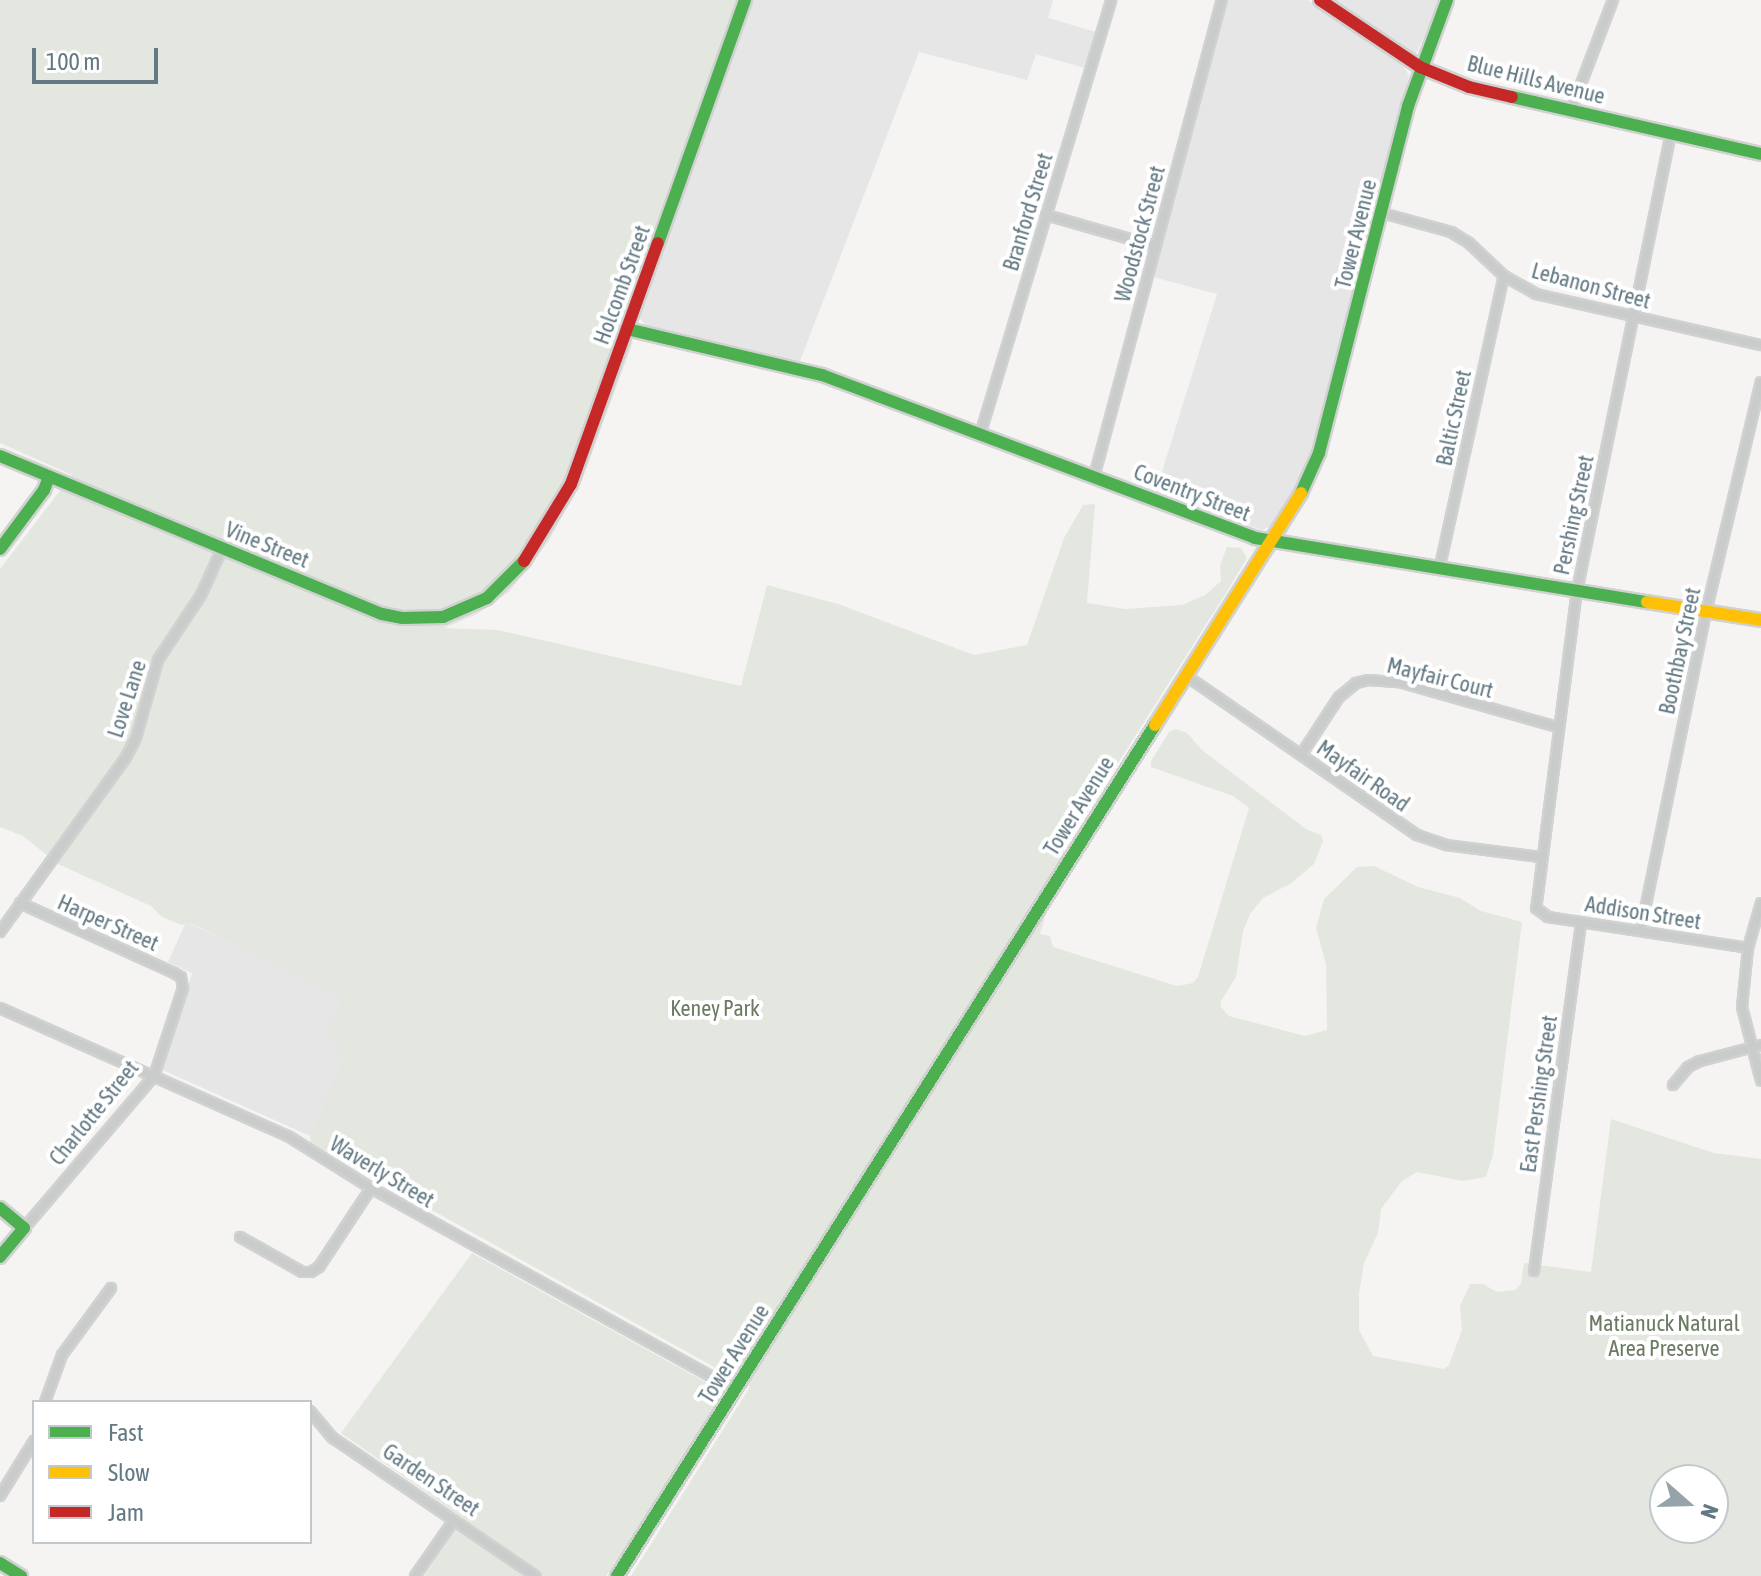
<!DOCTYPE html>
<html>
<head>
<meta charset="utf-8">
<style>
  body { margin:0 }
  #map { position:relative; width:1761px; height:1576px; overflow:hidden; background:#f5f4f2; font-family:"Asap Condensed",sans-serif }
  div>[style] { position:absolute }
  [style*='--x'] { left:calc(var(--x)*1px); top:calc(var(--y)*1px); width:calc(var(--w)*1px); rotate:calc(var(--a)*1deg) }
  .built>* { inset:0; background:#e5e6e5 }
  .green>* { inset:0; background:#e4e7e0 }
  .roads { filter:drop-shadow(2px 0 #d0d2d1) drop-shadow(-2px 0 #d0d2d1) drop-shadow(0 2px #d0d2d1) drop-shadow(0 -2px #d0d2d1) }
  .street>* { height:8px; margin:-4px; padding:0 4px; transform-origin:4px; border-radius:4px; background:#cacccc }
  .fast>* { height:12px; margin:-6px; padding:0 6px; transform-origin:6px; border-radius:6px; background:#4caf50 }
  .slow>* { height:12px; margin:-6px; padding:0 6px; transform-origin:6px; border-radius:6px; background:#ffc107 }
  .jam>* { height:12px; margin:-6px; padding:0 6px; transform-origin:6px; border-radius:6px; background:#c62828 }
  span { translate:-50% -50%; white-space:nowrap; text-align:center; line-height:1.15; -webkit-text-stroke:8px #fff; paint-order:stroke }
  .street-label { font-size:22px; color:#637984 }
  .park-label { font-size:22px; color:#6a7b62 }
  .legend { position:absolute; left:32px; top:1400px; width:280px; height:144px; box-sizing:border-box; background:#fff; border:2px solid #c1c9ce; margin:0; padding:10px 14px; list-style:none; font-size:24px; color:#637984 }
  .legend li { display:flex; align-items:center; gap:16px; height:40px }
  .legend b { width:40px; border:2px solid #c1c9ce }
  .north { position:absolute; left:1649px; top:1464px; width:80px; height:80px; box-sizing:border-box; background:#fff; border:2px solid #c1c9ce; border-radius:50%; rotate:110deg; font-size:22px; font-weight:700; line-height:32px; text-align:center; color:#637984 }
  .north::after { content:''; display:block; margin:auto; width:28px; height:36px; background:#96a4aa; clip-path:polygon(50% 0,100% 100%,50% 72%,0 100%) }
  .scale { position:absolute; left:32px; top:48px; width:126px; height:36px; box-sizing:border-box; border:4px solid #637984; border-top:0; padding-left:10px; font-size:24px; line-height:28px; white-space:nowrap; color:#637984; -webkit-text-stroke:6px #fff; paint-order:stroke }
</style>
</head>
<body>
<div id="map">
  <div class="built">
    <i style="clip-path:polygon(751px 0,1053px 0,1048px 18px,1096px 32px,1085px 68px,1036px 54px,1027px 80px,919px 52px,800px 361px,646px 325px,640px 319px,649px 282px)"></i>
    <i style="clip-path:polygon(1227px 0,1308px 0,1404px 67px,1409px 76px,1317px 436px,1297px 483px,1271px 526px,1262px 530px,1156px 491px,1217px 294px,1153px 277px)"></i>
    <i style="clip-path:polygon(1334px 0,1441px 0,1416px 54px,1385px 37px)"></i>
    <i style="clip-path:polygon(186px 922px,345px 993px,349px 1044px,310px 1136px,163px 1070px,192px 973px,168px 962px)"></i>
  </div>
  <div class="green">
    <i style="clip-path:polygon(evenodd,0 0,737px 0,614px 337px,633px 342px,581px 483px,548px 542px,509px 592px,477px 614px,444px 628px,498px 630px,741px 686px,767px 585px,838px 604px,974px 655px,1027px 645px,1064px 538px,1083px 505px,1095px 504px,1087px 603px,1125px 609px,1182px 605px,1205px 595px,1221px 581px,1220px 565px,1227px 547px,1241px 548px,1247px 558px,1226px 593px,1066px 845px,1040px 934px,1050px 936px,1053px 947px,1177px 986px,1193px 983px,1198px 977px,1249px 808px,1233px 796px,1151px 767px,1151px 761px,1169px 732px,1176px 729px,1187px 733px,1202px 750px,1306px 829px,1321px 835px,1323px 841px,1314px 864px,1290px 884px,1263px 898px,1250px 914px,1243px 931px,1236px 977px,1221px 1001px,1221px 1007px,1229px 1016px,1305px 1036px,1327px 1030px,1326px 964px,1316px 928px,1324px 899px,1357px 867px,1374px 866px,1418px 887px,1460px 898px,1481px 911px,1522px 922px,1493px 1155px,1486px 1177px,1463px 1181px,1417px 1172px,1402px 1181px,1381px 1209px,1378px 1233px,1364px 1263px,1359px 1293px,1359px 1330px,1373px 1356px,1444px 1369px,1449px 1365px,1462px 1330px,1460px 1306px,1470px 1284px,1483px 1284px,1497px 1292px,1515px 1290px,1521px 1284px,1524px 1263px,1591px 1272px,1611px 1119px,1714px 1153px,1761px 1159px,1761px 1576px,631px 1576px,750px 1387px,311px 1143px,310px 1136px,344px 1055px,328px 1034px,343px 998px,235px 944px,190px 923px,182px 925px,162px 917px,151px 906px,58px 864px,23px 836px,0 827px,0 569px,72px 475px,0 443px,0 0,1665px 1480px,1713px 1480px,1713px 1528px,1665px 1528px,1665px 1480px)"></i>
    <i style="clip-path:polygon(472px 1253px,725px 1393px,606px 1576px,424px 1576px,463px 1518px,341px 1433px)"></i>
  </div>
  <div class="roads">
    <div class="street">
      <i style="--x:1571;--y:110;--w:118;--a:-69.1"></i>
      <i style="--x:1671;--y:133;--w:467;--a:101.6"></i>
      <i style="--x:1577;--y:590;--w:321;--a:97.3"></i>
      <i style="--x:1536;--y:908;--w:15;--a:37"></i>
      <i style="--x:1548;--y:917;--w:202;--a:8.8"></i>
      <i style="--x:1382;--y:213;--w:72;--a:15.4"></i>
      <i style="--x:1451;--y:232;--w:21;--a:31"></i>
      <i style="--x:1469;--y:243;--w:48;--a:43.3"></i>
      <i style="--x:1504;--y:276;--w:37;--a:29"></i>
      <i style="--x:1536;--y:294;--w:231;--a:12.8"></i>
      <i style="--x:1046;--y:215;--w:113;--a:15.9"></i>
      <i style="--x:980;--y:435;--w:454;--a:-73.2"></i>
      <i style="--x:1094;--y:477;--w:494;--a:-75"></i>
      <i style="--x:1440;--y:566;--w:297;--a:-77.6"></i>
      <i style="--x:1185;--y:675;--w:282;--a:34.6"></i>
      <i style="--x:1417;--y:835;--w:31;--a:19"></i>
      <i style="--x:1446;--y:845;--w:95;--a:7.3"></i>
      <i style="--x:1301;--y:755;--w:69;--a:-56.8"></i>
      <i style="--x:1339;--y:697;--w:22;--a:-39"></i>
      <i style="--x:1356;--y:683;--w:12;--a:-14"></i>
      <i style="--x:1368;--y:680;--w:31;--a:4"></i>
      <i style="--x:1399;--y:682;--w:164;--a:15.9"></i>
      <i style="--x:20;--y:903;--w:169;--a:24.4"></i>
      <i style="--x:174;--y:973;--w:8;--a:30"></i>
      <i style="--x:181;--y:977;--w:11;--a:80"></i>
      <i style="--x:183;--y:988;--w:93;--a:108.2"></i>
      <i style="--x:154;--y:1076;--w:200;--a:130.5"></i>
      <i style="--x:1761;--y:903;--w:47;--a:106.1"></i>
      <i style="--x:1748;--y:948;--w:59;--a:95.8"></i>
      <i style="--x:1742;--y:1007;--w:76;--a:75.6"></i>
      <i style="--x:1641;--y:929;--w:324;--a:-78.4"></i>
      <i style="--x:1706;--y:612;--w:236;--a:-76.6"></i>
      <i style="--x:0;--y:932;--w:216;--a:-54.2"></i>
      <i style="--x:126;--y:757;--w:21;--a:-62"></i>
      <i style="--x:136;--y:738;--w:81;--a:-74.2"></i>
      <i style="--x:158;--y:660;--w:78;--a:-56.5"></i>
      <i style="--x:201;--y:595;--w:51;--a:-65.5"></i>
      <i style="--x:0;--y:1008;--w:315;--a:24"></i>
      <i style="--x:288;--y:1136;--w:98;--a:32.1"></i>
      <i style="--x:371;--y:1188;--w:416;--a:29"></i>
      <i style="--x:1673;--y:1085;--w:23;--a:-50"></i>
      <i style="--x:1688;--y:1067;--w:13;--a:-27"></i>
      <i style="--x:1700;--y:1061;--w:63;--a:-14.7"></i>
      <i style="--x:240;--y:1237;--w:71;--a:29.4"></i>
      <i style="--x:302;--y:1272;--w:9;--a:0"></i>
      <i style="--x:311;--y:1272;--w:9;--a:-32"></i>
      <i style="--x:319;--y:1267;--w:95;--a:-56.6"></i>
      <i style="--x:1534;--y:1271;--w:352;--a:-82.3"></i>
      <i style="--x:45;--y:1402;--w:50;--a:-70.1"></i>
      <i style="--x:62;--y:1355;--w:83;--a:-53.8"></i>
      <i style="--x:310;--y:1411;--w:35;--a:50"></i>
      <i style="--x:333;--y:1438;--w:245;--a:34.3"></i>
      <i style="--x:0;--y:1496;--w:65;--a:-58.3"></i>
      <i style="--x:415;--y:1576;--w:68;--a:-55.1"></i>
    </div>
    <div class="fast">
      <i style="--x:1512;--y:97;--w:255;--a:12.9"></i>
      <i style="--x:658;--y:243;--w:258;--a:-70.3"></i>
      <i style="--x:627;--y:329;--w:200;--a:13.3"></i>
      <i style="--x:822;--y:375;--w:463;--a:20.6"></i>
      <i style="--x:1255;--y:538;--w:397;--a:9.3"></i>
      <i style="--x:0;--y:456;--w:413;--a:22.5"></i>
      <i style="--x:382;--y:614;--w:20;--a:11"></i>
      <i style="--x:402;--y:618;--w:41;--a:-1.4"></i>
      <i style="--x:443;--y:617;--w:48;--a:-23.4"></i>
      <i style="--x:487;--y:598;--w:52;--a:-45"></i>
      <i style="--x:1301;--y:493;--w:44;--a:-65.8"></i>
      <i style="--x:1319;--y:453;--w:358;--a:-75.6"></i>
      <i style="--x:1408;--y:106;--w:113;--a:-69.8"></i>
      <i style="--x:0;--y:549;--w:74;--a:-53.3"></i>
      <i style="--x:44;--y:490;--w:14;--a:-69"></i>
      <i style="--x:0;--y:1208;--w:31;--a:40"></i>
      <i style="--x:24;--y:1228;--w:38;--a:130"></i>
      <i style="--x:0;--y:1563;--w:25;--a:32"></i>
      <i style="--x:617;--y:1576;--w:1007;--a:-57.7"></i>
    </div>
    <div class="slow">
      <i style="--x:1647;--y:602;--w:115;--a:9"></i>
      <i style="--x:1155;--y:725;--w:274;--a:-57.8"></i>
    </div>
    <div class="jam">
      <i style="--x:1320;--y:0;--w:120;--a:33.8"></i>
      <i style="--x:1420;--y:67;--w:53;--a:22.2"></i>
      <i style="--x:1469;--y:87;--w:44;--a:13.1"></i>
      <i style="--x:524;--y:561;--w:90;--a:-58.6"></i>
      <i style="--x:571;--y:484;--w:256;--a:-70.2"></i>
    </div>
  </div>
  <div class="street-label">
    <span style="left:1536px;top:80px;rotate:14deg">Blue Hills Avenue</span>
    <span style="left:1028px;top:212px;rotate:-73deg">Branford Street</span>
    <span style="left:1140px;top:234px;rotate:-75deg">Woodstock Street</span>
    <span style="left:1356px;top:234px;rotate:-76deg">Tower Avenue</span>
    <span style="left:622px;top:285px;rotate:-70deg">Holcomb Street</span>
    <span style="left:1591px;top:286px;rotate:15deg">Lebanon Street</span>
    <span style="left:1454px;top:418px;rotate:-78deg">Baltic Street</span>
    <span style="left:1192px;top:493px;rotate:21deg">Coventry Street</span>
    <span style="left:1574px;top:515px;rotate:-78deg">Pershing Street</span>
    <span style="left:267px;top:545px;rotate:22deg">Vine Street</span>
    <span style="left:1680px;top:651px;rotate:-78deg">Boothbay Street</span>
    <span style="left:1440px;top:678px;rotate:14deg">Mayfair Court</span>
    <span style="left:127px;top:699px;rotate:-72deg">Love Lane</span>
    <span style="left:1363px;top:776px;rotate:35deg">Mayfair Road</span>
    <span style="left:1079px;top:806px;rotate:-58deg">Tower Avenue</span>
    <span style="left:1643px;top:913px;rotate:9deg">Addison Street</span>
    <span style="left:108px;top:923px;rotate:24deg">Harper Street</span>
    <span style="left:1539px;top:1094px;rotate:-82deg">East Pershing Street</span>
    <span style="left:94px;top:1113px;rotate:-51deg">Charlotte Street</span>
    <span style="left:382px;top:1172px;rotate:31deg">Waverly Street</span>
    <span style="left:734px;top:1354px;rotate:-58deg">Tower Avenue</span>
    <span style="left:431px;top:1480px;rotate:34deg">Garden Street</span>
  </div>
  <div class="park-label">
    <span style="left:715px;top:1009px">Keney Park</span>
    <span style="left:1664px;top:1336px">Matianuck Natural<br>Area Preserve</span>
  </div>
  <ul class="legend">
  <li><b style="height:10px;background:#4caf50"></b>Fast</li>
  <li><b style="height:10px;background:#ffc107"></b>Slow</li>
  <li><b style="height:10px;background:#c62828"></b>Jam</li>
  </ul>
  <div class="north">N</div>
  <div class="scale">100 m</div>
</div>
</body>
</html>
